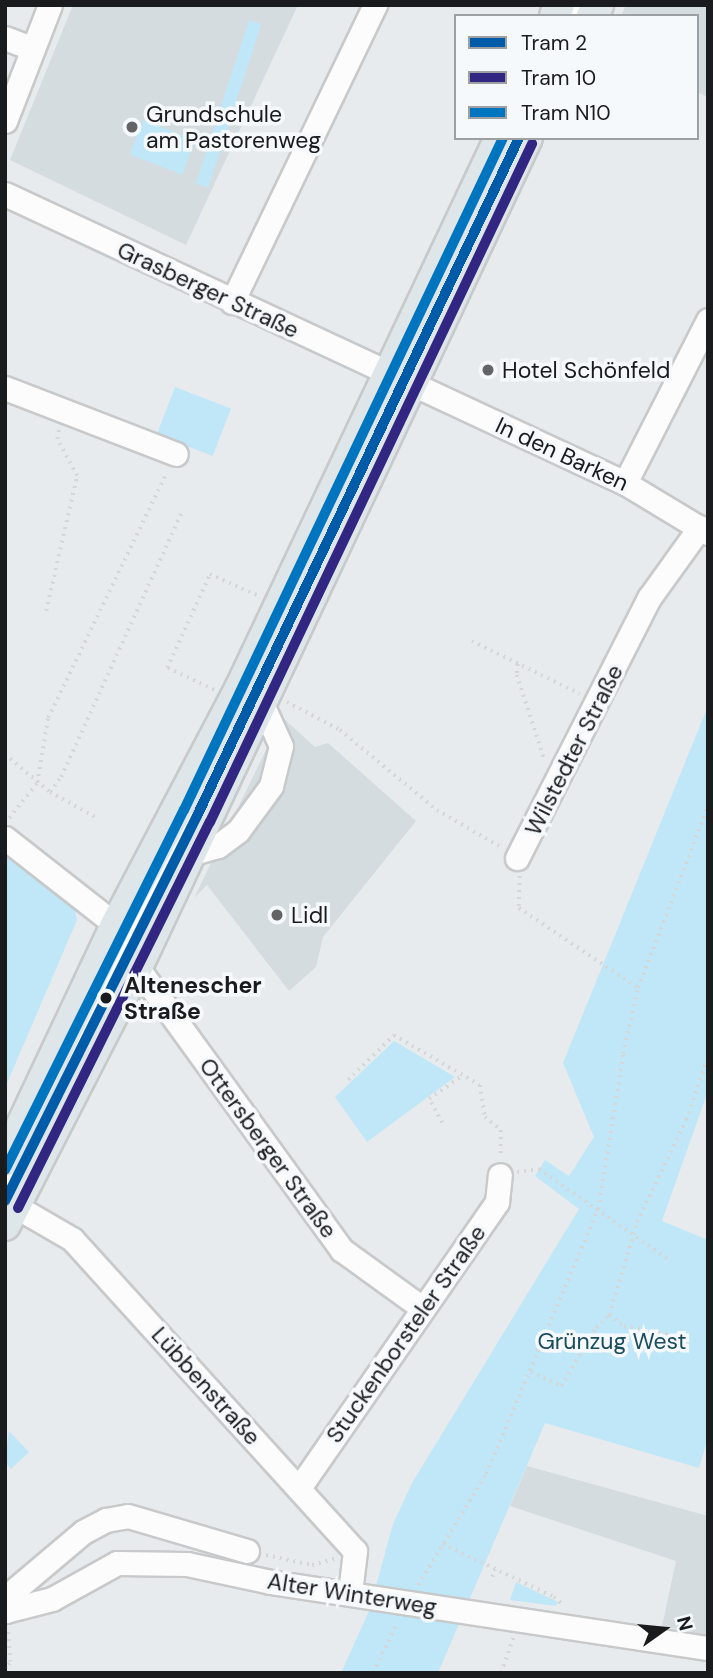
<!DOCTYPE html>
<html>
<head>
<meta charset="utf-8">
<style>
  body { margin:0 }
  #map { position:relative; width:713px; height:1678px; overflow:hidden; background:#e8ebed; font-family:"DM Sans",sans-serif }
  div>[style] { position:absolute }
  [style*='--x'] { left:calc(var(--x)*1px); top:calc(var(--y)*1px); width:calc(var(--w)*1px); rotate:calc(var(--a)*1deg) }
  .built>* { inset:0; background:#d4dce0 }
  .green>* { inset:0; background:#bfe7f7; transform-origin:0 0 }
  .path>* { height:3.5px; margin-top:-1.75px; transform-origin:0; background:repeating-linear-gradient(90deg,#d5d6d6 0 2px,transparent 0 7px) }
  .roads { filter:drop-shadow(2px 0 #c7c9ca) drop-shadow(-2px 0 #c7c9ca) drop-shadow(0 2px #c7c9ca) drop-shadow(0 -2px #c7c9ca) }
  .minor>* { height:23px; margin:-11.5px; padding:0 11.5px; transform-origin:11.5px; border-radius:11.5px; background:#fcfcfc }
  .major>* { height:30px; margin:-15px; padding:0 15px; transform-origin:15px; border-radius:15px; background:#dee6e9 }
  .tram-1>* { height:10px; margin:-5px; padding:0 5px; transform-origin:5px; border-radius:5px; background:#005ca9 }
  .tram-2>* { height:10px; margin:-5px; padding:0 5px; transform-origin:5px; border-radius:5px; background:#312783 }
  .tram-3>* { height:10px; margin:-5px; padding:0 5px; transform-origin:5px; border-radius:5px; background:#0075bf }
  .dots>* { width:19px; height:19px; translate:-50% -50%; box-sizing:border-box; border:4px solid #f5f9fb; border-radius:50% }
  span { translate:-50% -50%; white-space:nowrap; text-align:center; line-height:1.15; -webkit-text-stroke:7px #f5f9fb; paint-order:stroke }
  .poi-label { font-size:23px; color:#1a1b1c }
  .left { translate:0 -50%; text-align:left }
  .street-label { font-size:23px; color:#1a1b1c }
  .stop-label { font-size:23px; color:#1a1b1c; font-weight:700 }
  .park-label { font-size:23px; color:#1a4c5d }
  .frame { position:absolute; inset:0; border:7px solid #1a1b1c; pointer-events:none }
  .legend { position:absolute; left:454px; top:14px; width:245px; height:126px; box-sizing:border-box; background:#f5f9fb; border:2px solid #9da0a2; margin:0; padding:9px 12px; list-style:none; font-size:21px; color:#1a1b1c }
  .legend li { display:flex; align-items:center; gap:14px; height:35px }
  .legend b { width:35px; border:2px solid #9da0a2 }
  .north { position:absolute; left:629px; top:1594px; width:70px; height:70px; -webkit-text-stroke:5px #f5f9fb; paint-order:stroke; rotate:75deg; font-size:19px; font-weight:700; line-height:28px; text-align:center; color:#1a1b1c }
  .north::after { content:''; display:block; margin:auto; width:24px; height:32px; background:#1a1b1c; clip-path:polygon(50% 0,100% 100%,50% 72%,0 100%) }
</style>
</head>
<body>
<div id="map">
  <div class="built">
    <i style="clip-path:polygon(73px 5px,298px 5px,186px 245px,10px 160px)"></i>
    <i style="clip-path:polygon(626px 5px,708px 5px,708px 97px,697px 92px,697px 16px,621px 16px)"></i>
    <i style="clip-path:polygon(282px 717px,315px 747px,328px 743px,416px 821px,323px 937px,316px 967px,289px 991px,207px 885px,194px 898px)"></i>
    <i style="clip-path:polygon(527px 1466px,708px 1516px,708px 1635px,662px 1626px,676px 1561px,510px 1506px)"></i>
  </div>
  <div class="green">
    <i style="left:249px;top:20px;width:13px;height:172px;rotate:18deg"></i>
    <i style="left:143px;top:120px;width:56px;height:37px;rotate:21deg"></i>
    <i style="left:175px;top:387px;width:60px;height:51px;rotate:21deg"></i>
    <i style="clip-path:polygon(708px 706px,708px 1091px,662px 1221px,708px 1240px,708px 1438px,699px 1468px,545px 1423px,438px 1673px,341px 1673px,369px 1611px,393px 1524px,412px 1483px,579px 1209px,535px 1176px,545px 1160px,569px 1176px,594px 1137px,563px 1063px)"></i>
    <i style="clip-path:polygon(5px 854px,75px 910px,77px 920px,5px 1088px)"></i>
    <i style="clip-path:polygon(394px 1041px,455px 1077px,367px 1142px,335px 1097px)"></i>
    <i style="clip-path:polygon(9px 1431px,29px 1452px,11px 1469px,5px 1462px)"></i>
    <i style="clip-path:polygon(516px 1582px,558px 1602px,556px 1606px,510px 1600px)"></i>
  </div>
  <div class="path">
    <i style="--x:46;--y:611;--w:139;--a:-77.1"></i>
    <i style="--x:77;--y:476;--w:42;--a:-118.4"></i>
    <i style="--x:57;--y:439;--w:10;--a:-79"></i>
    <i style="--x:472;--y:641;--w:120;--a:26.1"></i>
    <i style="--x:518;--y:664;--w:11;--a:95"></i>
    <i style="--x:517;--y:675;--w:87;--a:72"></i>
    <i style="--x:214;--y:690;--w:52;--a:-154.9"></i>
    <i style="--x:167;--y:668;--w:103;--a:-65.4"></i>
    <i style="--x:210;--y:574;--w:54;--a:24.2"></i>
    <i style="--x:287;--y:702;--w:60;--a:27.8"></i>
    <i style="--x:340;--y:730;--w:126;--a:39.5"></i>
    <i style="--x:437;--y:810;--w:72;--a:30.1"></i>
    <i style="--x:5;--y:754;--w:59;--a:40.2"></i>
    <i style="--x:50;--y:792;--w:19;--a:-54"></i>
    <i style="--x:61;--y:777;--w:294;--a:-65.5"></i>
    <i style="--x:50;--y:792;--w:56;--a:28.9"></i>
    <i style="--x:9;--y:818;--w:45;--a:-51.3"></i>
    <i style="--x:37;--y:783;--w:66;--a:-80.4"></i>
    <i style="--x:48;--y:718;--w:273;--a:-64.2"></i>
    <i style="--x:520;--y:876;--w:32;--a:92"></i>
    <i style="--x:519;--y:908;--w:143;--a:33.9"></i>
    <i style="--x:348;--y:1080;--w:64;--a:-44.4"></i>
    <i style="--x:394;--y:1035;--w:99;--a:30.2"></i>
    <i style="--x:480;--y:1085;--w:32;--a:81"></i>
    <i style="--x:485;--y:1117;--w:21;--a:39"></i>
    <i style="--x:501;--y:1130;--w:26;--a:90"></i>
    <i style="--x:442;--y:1123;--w:27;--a:-118"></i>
    <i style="--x:429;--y:1099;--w:42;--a:-35.2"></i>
    <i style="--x:517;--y:1172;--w:22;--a:-8"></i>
    <i style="--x:539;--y:1169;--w:161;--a:34.9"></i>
    <i style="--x:609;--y:1315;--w:19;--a:36"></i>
    <i style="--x:624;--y:1326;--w:43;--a:10.8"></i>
    <i style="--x:666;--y:1334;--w:25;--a:29"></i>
    <i style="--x:531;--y:1372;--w:33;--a:25"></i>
    <i style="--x:561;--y:1386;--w:68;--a:-58.9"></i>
    <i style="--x:596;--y:1328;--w:18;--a:-45"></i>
    <i style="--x:609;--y:1315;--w:97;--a:-73.2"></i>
    <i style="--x:637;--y:1222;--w:113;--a:-64.3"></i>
    <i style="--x:686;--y:1120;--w:67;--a:-70.8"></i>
    <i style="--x:443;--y:1544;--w:123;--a:25.5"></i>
    <i style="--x:554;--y:1597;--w:11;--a:41"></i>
    <i style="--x:266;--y:1555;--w:47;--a:12.3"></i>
    <i style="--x:312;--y:1565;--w:23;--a:-15"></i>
    <i style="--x:492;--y:1577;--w:8;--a:-67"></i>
    <i style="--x:418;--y:1585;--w:130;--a:-58.5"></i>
    <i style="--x:486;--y:1474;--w:288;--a:-67.1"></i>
    <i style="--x:598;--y:1209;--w:157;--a:-80.8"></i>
    <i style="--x:623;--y:1054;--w:68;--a:-77.2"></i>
    <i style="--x:638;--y:988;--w:195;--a:-69"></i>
    <i style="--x:5;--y:1671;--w:10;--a:-61"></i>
    <i style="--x:10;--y:1662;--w:31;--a:-94"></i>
    <i style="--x:373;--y:1673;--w:56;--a:-64.8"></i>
    <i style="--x:501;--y:1673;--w:37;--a:-71"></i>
  </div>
  <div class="roads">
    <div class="minor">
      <i style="--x:573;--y:16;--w:12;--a:-66"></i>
      <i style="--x:5;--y:38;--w:30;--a:21"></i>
      <i style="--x:5;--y:121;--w:124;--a:-68.8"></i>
      <i style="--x:5;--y:194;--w:684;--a:24.99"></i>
      <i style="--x:625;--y:483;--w:97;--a:31.1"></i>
      <i style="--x:232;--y:302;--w:330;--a:-64.3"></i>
      <i style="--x:5;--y:388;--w:183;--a:21.1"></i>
      <i style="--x:625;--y:483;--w:183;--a:-63"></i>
      <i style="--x:5;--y:838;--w:141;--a:38.1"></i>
      <i style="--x:190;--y:854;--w:29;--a:-16"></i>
      <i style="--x:218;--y:846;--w:25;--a:-37"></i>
      <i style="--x:238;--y:831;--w:56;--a:-53.7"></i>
      <i style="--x:271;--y:786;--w:41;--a:-76"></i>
      <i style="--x:281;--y:746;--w:48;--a:-114.4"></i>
      <i style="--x:517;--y:858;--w:292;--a:-63.1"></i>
      <i style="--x:649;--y:598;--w:87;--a:-54.3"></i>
      <i style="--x:137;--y:967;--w:349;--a:54.1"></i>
      <i style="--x:342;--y:1250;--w:99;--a:35.9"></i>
      <i style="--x:14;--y:1175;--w:393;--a:-63.6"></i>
      <i style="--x:15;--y:1206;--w:66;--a:30.1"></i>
      <i style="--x:72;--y:1239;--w:421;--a:47.8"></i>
      <i style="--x:355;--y:1551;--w:42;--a:96.8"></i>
      <i style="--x:299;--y:1488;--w:348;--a:-55.3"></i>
      <i style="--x:497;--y:1202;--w:27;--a:-84"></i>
      <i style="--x:5;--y:1611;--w:49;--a:-14.3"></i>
      <i style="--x:52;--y:1599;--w:74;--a:-29"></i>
      <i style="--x:117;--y:1563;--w:70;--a:0.8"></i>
      <i style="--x:187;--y:1564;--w:86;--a:12.1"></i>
      <i style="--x:271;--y:1582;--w:442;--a:8.6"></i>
      <i style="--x:6;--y:1611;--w:20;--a:-72"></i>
      <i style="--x:12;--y:1592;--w:93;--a:-40.2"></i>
      <i style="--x:83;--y:1532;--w:26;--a:-28"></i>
      <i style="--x:106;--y:1520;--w:22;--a:-10"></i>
      <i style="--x:128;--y:1516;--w:124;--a:16.4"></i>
    </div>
    <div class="major">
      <i style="--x:555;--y:16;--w:12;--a:-70"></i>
      <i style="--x:592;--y:16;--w:13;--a:-61"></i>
      <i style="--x:5;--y:1161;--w:261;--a:-64.8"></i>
      <i style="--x:116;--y:925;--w:267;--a:-62.3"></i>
      <i style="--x:240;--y:689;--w:609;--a:-64.74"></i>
      <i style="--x:5;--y:1225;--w:290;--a:-62.9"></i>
      <i style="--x:137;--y:967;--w:916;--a:-64.81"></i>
    </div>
  </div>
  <div class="tram-1">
    <i style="--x:5;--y:1201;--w:430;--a:-63.5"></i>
    <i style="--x:197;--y:816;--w:751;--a:-64.6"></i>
  </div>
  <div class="tram-2">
    <i style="--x:18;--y:1208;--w:431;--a:-63.6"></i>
    <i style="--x:210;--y:822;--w:751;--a:-64.6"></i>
  </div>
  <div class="tram-3">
    <i style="--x:5;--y:1170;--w:402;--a:-63.6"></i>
    <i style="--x:184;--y:810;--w:744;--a:-64.61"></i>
  </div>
  <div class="dots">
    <i style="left:132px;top:127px;background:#626465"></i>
    <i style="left:488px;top:370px;background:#626465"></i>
    <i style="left:277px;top:915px;background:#626465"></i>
    <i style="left:106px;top:998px;background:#1a1b1c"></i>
  </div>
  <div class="poi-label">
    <span class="left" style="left:146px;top:127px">Grundschule<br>am Pastorenweg</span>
    <span class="left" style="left:502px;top:370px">Hotel Schönfeld</span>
    <span class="left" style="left:291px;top:915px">Lidl</span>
  </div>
  <div class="street-label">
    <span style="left:208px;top:290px;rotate:25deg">Grasberger Straße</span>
    <span style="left:562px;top:454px;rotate:25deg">In den Barken</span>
    <span style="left:574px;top:750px;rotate:-63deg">Wilstedter Straße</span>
    <span style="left:268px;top:1148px;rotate:54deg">Ottersberger Straße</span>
    <span style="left:406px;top:1334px;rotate:-55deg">Stuckenborsteler Straße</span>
    <span style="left:206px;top:1386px;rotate:48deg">Lübbenstraße</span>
    <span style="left:352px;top:1594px;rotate:9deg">Alter Winterweg</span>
  </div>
  <div class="stop-label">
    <span class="left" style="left:124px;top:998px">Altenescher<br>Straße</span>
  </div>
  <div class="park-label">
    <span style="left:612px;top:1341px">Grünzug West</span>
  </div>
  <div class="frame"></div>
  <ul class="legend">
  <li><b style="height:9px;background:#005ca9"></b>Tram 2</li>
  <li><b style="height:9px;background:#312783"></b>Tram 10</li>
  <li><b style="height:9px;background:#0075bf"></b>Tram N10</li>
  </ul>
  <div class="north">N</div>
</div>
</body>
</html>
